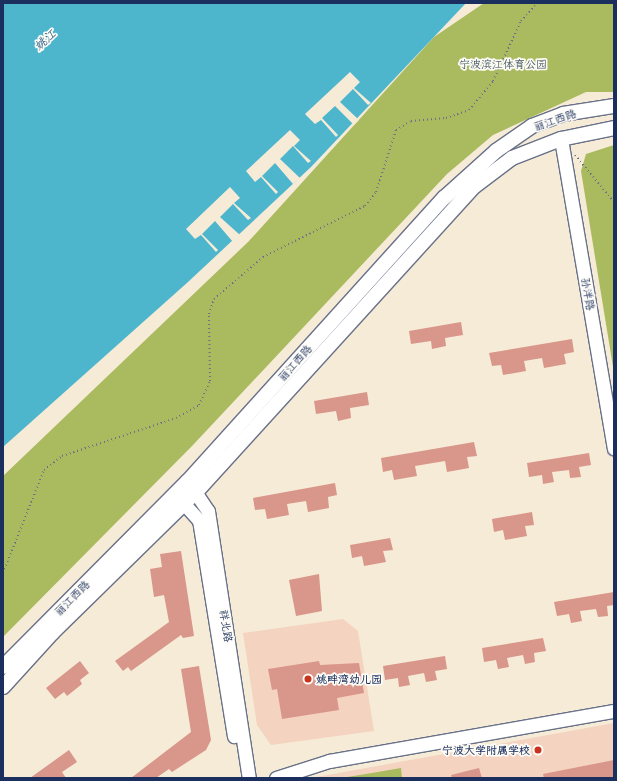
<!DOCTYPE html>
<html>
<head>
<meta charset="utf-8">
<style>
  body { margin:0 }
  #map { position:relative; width:617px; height:781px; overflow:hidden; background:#f6ebd7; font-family:"Playpen Sans","LXGW WenKai TC",sans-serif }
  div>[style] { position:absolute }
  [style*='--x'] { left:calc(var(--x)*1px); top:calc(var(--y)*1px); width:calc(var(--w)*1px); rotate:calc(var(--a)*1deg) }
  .built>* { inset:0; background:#f4d3c0 }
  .green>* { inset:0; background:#aabb5f }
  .water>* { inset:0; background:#4db5cc }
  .pier>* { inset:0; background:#f6ebd7 }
  .building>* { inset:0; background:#d9968a }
  .path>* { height:2px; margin-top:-1px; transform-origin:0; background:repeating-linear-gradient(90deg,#687188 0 1px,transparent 0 4px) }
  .roads { filter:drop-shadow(1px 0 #687188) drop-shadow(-1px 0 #687188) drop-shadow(0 1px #687188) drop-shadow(0 -1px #687188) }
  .tertiary>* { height:13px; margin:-6.5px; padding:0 6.5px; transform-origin:6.5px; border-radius:6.5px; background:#fff }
  .secondary>* { height:14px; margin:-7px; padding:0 7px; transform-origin:7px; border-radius:7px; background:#fff }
  .dots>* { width:11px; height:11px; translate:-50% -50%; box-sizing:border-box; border:2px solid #fdfcf7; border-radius:50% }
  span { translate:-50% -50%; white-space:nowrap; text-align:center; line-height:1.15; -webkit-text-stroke:3.5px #fdfcf7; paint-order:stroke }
  .park-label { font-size:11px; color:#46595e }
  .street-label { font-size:11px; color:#1b2f5e }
  .poi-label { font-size:11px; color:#1b2f5e; font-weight:700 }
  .left { translate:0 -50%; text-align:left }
  .right { translate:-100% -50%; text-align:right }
  .water-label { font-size:12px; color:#2c5e84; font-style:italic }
  .frame { position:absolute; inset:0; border:4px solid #1b2f5e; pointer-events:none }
</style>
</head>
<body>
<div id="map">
  <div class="built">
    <i style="clip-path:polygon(343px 619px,358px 631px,374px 731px,271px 745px,257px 725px,243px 633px)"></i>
    <i style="clip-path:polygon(614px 723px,614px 778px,311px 778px)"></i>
  </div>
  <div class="green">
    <i style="clip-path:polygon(484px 3px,614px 3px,614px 92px,586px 92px,493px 135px,447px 174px,193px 445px,3px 637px,3px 476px,248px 242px,434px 37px)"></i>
    <i style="clip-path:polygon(614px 145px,614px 373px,581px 171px,586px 154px)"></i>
    <i style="clip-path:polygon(401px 768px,402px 778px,341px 778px,372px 773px)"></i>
  </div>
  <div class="water">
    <i style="clip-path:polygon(3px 3px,466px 3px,311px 167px,188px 282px,3px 447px)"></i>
  </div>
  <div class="pier">
    <i style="clip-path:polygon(350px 72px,360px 82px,354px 88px,371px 103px,368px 105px,353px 89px,340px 102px,359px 120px,354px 125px,335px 106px,322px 118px,338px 135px,336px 137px,321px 120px,315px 124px,305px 114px)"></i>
    <i style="clip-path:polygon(290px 130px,300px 140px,294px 146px,311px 161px,308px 163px,293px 146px,280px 159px,300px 178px,293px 184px,275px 163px,262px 176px,278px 192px,276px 194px,261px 177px,255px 182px,246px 171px)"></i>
    <i style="clip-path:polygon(230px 187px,240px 198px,234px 203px,251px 218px,248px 220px,233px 204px,220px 217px,240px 235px,233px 242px,215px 221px,202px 234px,218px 250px,216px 252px,201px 235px,195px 239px,186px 229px)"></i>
  </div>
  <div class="building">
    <i style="clip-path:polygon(461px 322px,463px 335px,445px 338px,446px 346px,432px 349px,431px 341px,411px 344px,409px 331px)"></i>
    <i style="clip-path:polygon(572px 339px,574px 352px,564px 354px,566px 364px,544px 368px,542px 358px,524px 361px,526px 371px,503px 375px,501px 365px,492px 366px,489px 353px)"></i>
    <i style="clip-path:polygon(367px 392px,369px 405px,350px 408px,351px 418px,338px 421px,336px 411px,316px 414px,314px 401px)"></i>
    <i style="clip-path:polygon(474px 442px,477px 456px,467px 457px,469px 468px,447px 472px,445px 461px,415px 466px,417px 476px,394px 480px,392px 470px,383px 472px,381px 458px)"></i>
    <i style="clip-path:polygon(589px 453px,591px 465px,579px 467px,581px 477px,570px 478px,569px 470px,552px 472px,554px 482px,543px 484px,542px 475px,529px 477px,527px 463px)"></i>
    <i style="clip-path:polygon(335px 483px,337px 495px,328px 497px,329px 508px,308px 512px,306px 501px,287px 504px,289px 515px,267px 519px,265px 509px,255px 510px,253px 498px)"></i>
    <i style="clip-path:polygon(532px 512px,534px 525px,525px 526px,527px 536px,505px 540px,503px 530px,494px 532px,492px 519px)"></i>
    <i style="clip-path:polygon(390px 538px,393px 550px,383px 551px,386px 562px,364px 566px,362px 556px,352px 558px,350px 545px)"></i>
    <i style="clip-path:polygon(181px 551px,194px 636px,183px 638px,181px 635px,131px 671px,128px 667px,123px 671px,115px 661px,169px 622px,164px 595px,154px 597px,150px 569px,162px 567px,160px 554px)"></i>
    <i style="clip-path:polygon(319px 574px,322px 611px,296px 616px,289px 580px)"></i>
    <i style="clip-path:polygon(614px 592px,614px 605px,607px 606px,608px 616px,598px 617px,596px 609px,580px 611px,582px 621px,571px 623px,569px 614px,557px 616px,554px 602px)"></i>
    <i style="clip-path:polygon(543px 638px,546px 651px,534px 653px,535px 662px,525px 664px,523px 655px,507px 658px,509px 667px,498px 669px,496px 660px,484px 662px,482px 648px)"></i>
    <i style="clip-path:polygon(445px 656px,447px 669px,435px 671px,437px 680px,426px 682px,424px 673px,408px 676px,410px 685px,399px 687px,398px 678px,385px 680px,383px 666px)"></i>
    <i style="clip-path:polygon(80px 661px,89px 673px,80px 680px,82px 684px,67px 696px,64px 692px,55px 699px,46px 688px)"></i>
    <i style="clip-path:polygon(319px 661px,320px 665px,359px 663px,364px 693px,337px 698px,339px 710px,282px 719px,277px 689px,272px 690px,268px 669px)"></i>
    <i style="clip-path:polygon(199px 666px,211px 740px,206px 750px,172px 772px,169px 769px,156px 778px,131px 778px,191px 732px,181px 669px)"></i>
    <i style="clip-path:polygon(69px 750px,77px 762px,62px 772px,66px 778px,30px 778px)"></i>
    <i style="clip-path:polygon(614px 760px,614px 778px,544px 778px,543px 774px)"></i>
    <i style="clip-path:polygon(479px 768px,482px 778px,452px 778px,451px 775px)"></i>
  </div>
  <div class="path">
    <i style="--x:575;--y:155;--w:61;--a:50.3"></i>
    <i style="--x:3;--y:573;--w:111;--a:-68.3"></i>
    <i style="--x:44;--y:470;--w:23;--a:-38"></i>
    <i style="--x:62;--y:456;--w:120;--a:-18.4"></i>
    <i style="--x:176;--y:418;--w:26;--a:-29"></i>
    <i style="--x:199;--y:405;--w:26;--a:-65"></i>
    <i style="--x:210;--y:381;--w:67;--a:-90.9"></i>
    <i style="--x:209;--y:314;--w:16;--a:-72"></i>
    <i style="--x:214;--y:299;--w:65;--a:-40.6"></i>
    <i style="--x:263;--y:257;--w:114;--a:-26.6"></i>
    <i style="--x:365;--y:206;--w:18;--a:-52"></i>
    <i style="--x:376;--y:192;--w:65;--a:-72.1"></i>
    <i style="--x:396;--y:130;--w:17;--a:-31"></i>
    <i style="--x:411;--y:121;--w:35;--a:-5"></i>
    <i style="--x:446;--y:118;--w:24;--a:-19"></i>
    <i style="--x:469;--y:110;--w:38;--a:-50"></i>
    <i style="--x:493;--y:81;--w:66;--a:-65"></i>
    <i style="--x:521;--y:21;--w:24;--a:-48"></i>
  </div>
  <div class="roads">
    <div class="tertiary">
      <i style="--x:561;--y:139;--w:314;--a:80.3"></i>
      <i style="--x:189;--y:483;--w:34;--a:56"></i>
      <i style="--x:208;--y:511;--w:270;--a:81.3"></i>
      <i style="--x:178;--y:497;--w:31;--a:48"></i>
      <i style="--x:199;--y:520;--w:219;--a:80.8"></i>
      <i style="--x:276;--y:778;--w:56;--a:-17.8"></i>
      <i style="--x:329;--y:761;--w:289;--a:-10"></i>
    </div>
    <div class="secondary">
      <i style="--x:3;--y:667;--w:262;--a:-45.2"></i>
      <i style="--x:188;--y:481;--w:382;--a:-47.9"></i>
      <i style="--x:444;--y:198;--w:70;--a:-42.1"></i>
      <i style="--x:496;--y:151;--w:44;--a:-34.8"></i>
      <i style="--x:532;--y:126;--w:33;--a:-21"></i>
      <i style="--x:563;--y:114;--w:52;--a:-8.9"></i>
      <i style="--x:3;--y:687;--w:74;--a:-47.7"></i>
      <i style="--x:53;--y:632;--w:202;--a:-44.4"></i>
      <i style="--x:197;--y:491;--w:413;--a:-47.7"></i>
      <i style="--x:475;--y:186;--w:46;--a:-37.1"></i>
      <i style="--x:512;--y:158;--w:53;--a:-21.2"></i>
      <i style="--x:561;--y:139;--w:54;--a:-11.7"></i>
    </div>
  </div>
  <div class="dots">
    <i style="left:308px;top:679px;background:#c8321e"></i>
    <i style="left:538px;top:750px;background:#c8321e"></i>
  </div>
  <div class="park-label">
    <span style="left:503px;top:64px">宁波滨江体育公园</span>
  </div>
  <div class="street-label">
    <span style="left:555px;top:120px;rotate:-19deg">丽江西路</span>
    <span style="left:588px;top:294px;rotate:80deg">孙洋路</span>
    <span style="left:295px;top:363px;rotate:-48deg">丽江西路</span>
    <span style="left:72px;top:598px;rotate:-45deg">丽江西路</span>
    <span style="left:226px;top:626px;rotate:81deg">祥北路</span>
  </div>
  <div class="poi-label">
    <span class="left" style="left:316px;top:679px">姚畔湾幼儿园</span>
    <span class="right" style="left:530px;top:750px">宁波大学附属学校</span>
  </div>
  <div class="water-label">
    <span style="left:45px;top:40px;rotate:-42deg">姚江</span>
  </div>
  <div class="frame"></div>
</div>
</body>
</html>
